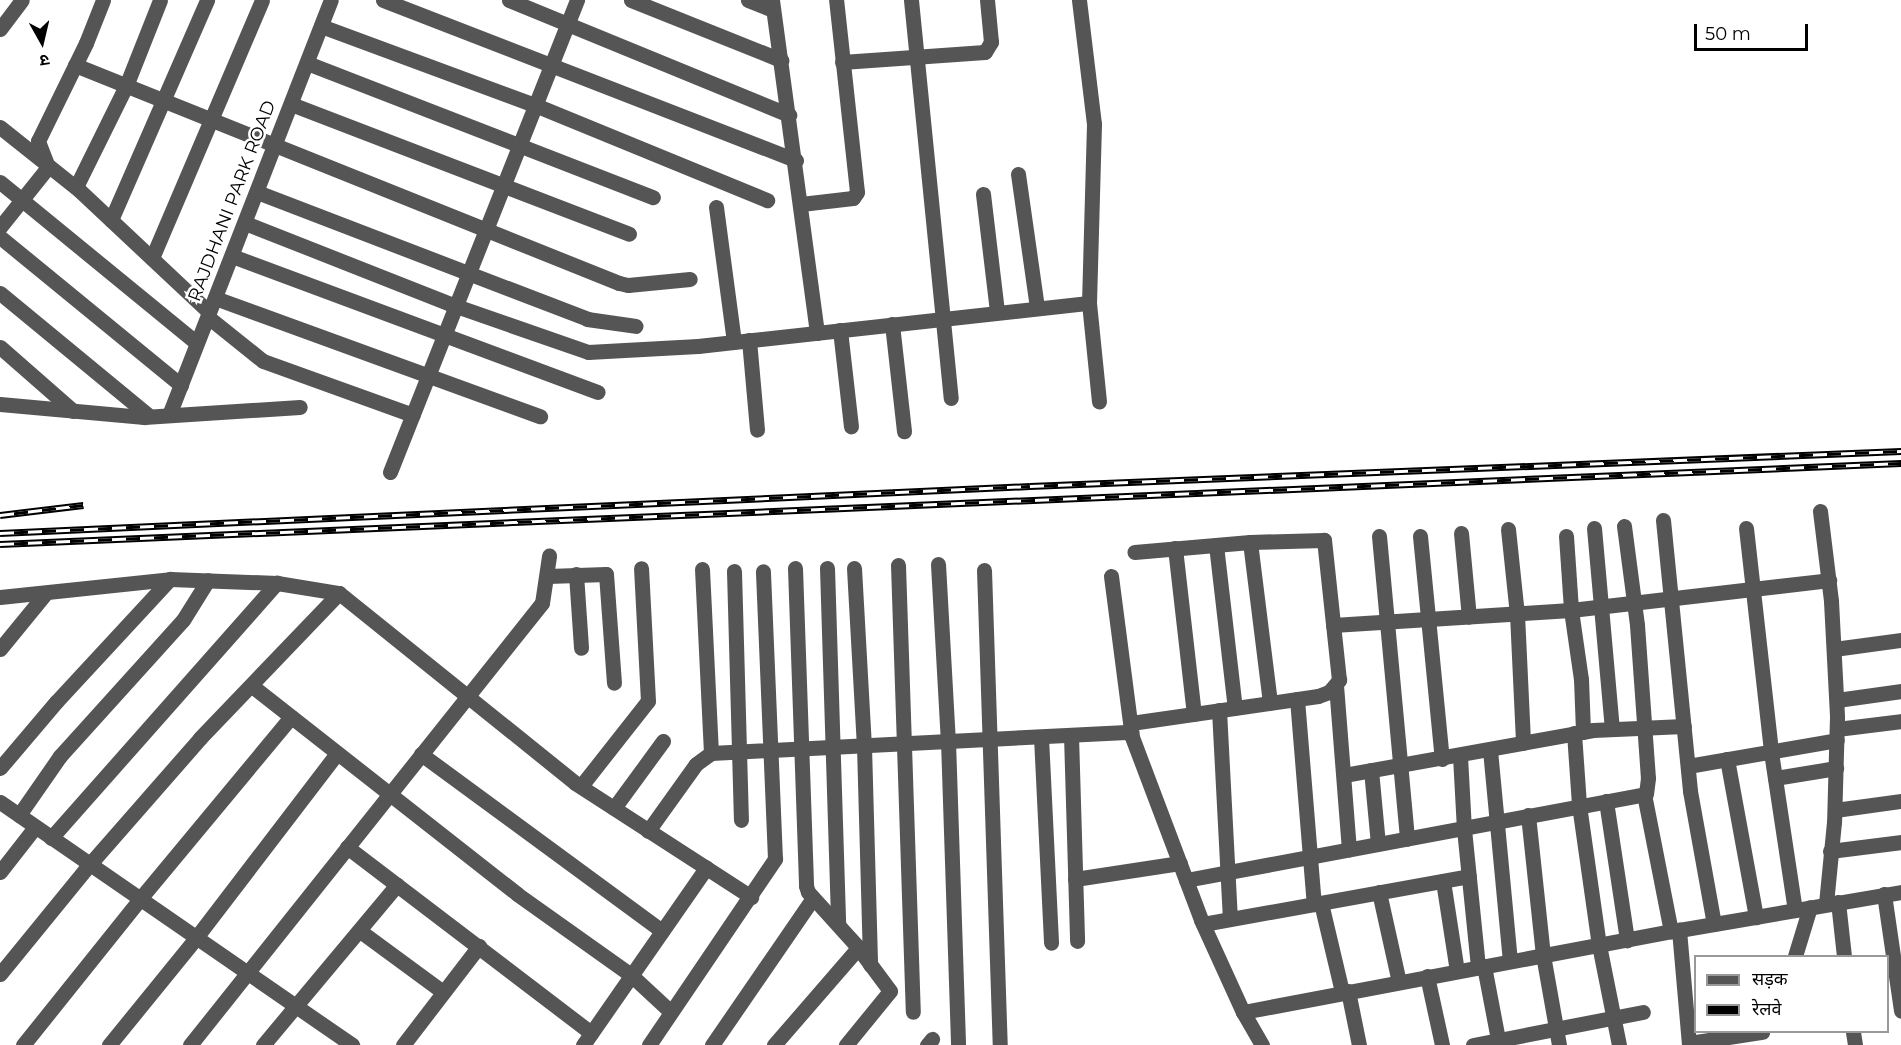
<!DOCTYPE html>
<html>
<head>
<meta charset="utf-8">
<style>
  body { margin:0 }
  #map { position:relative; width:1901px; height:1045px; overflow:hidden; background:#fff; font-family:Montserrat,"Noto Sans Devanagari",sans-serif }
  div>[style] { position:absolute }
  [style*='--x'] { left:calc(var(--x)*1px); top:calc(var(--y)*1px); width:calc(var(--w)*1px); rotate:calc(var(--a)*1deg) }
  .minor>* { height:15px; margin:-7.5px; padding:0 7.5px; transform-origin:7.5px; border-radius:7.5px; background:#555 }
  .rail>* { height:7px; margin-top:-3.5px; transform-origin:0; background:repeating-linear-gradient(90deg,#fff 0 14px,#000 0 28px); box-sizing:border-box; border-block:2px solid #000 }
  span { translate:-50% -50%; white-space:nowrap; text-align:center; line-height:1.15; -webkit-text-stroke:5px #fff; paint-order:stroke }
  .street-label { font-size:18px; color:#000 }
  .legend { position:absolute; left:1694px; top:955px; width:195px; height:78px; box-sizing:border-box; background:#fff; border:2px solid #999; margin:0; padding:8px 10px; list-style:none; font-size:18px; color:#000 }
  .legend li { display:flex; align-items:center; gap:12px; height:30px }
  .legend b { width:30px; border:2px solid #999 }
  .north { position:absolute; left:12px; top:12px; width:60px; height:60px; -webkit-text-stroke:4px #fff; paint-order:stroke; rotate:172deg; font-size:16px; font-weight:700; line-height:24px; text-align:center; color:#000 }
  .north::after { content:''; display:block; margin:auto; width:21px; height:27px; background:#000; clip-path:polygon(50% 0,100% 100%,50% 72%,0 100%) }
  .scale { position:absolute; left:1694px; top:24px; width:114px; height:27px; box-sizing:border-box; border:3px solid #000; border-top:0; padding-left:8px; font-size:18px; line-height:21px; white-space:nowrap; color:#000; -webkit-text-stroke:4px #fff; paint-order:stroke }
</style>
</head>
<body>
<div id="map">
  <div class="minor">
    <i style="--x:383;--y:0;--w:443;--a:21.2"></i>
    <i style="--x:509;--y:0;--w:303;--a:22.3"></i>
    <i style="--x:631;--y:0;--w:162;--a:21.8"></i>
    <i style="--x:748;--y:0;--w:27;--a:22"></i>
    <i style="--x:772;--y:0;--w:336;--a:82.3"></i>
    <i style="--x:911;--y:0;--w:400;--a:84.3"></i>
    <i style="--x:1079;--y:0;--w:125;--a:83.1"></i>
    <i style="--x:1094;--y:124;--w:179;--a:91.6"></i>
    <i style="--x:1089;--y:303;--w:99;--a:84.2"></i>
    <i style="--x:321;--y:26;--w:228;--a:20.3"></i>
    <i style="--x:535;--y:105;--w:251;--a:22.3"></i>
    <i style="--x:0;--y:29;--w:36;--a:-53"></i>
    <i style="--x:842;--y:62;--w:143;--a:-4"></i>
    <i style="--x:985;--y:52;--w:12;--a:-59"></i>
    <i style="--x:991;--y:42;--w:42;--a:-95.4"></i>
    <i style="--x:307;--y:63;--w:371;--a:21.2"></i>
    <i style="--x:75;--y:65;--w:586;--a:21.84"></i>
    <i style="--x:619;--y:283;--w:9;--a:13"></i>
    <i style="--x:628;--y:285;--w:62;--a:-5.5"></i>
    <i style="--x:291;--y:104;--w:362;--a:21"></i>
    <i style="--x:0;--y:127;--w:101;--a:38.6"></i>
    <i style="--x:79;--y:190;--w:178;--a:43.2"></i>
    <i style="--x:1018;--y:174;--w:135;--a:81.9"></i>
    <i style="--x:0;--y:182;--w:254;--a:39.3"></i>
    <i style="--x:76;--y:187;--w:113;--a:-63.7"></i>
    <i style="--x:126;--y:86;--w:92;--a:-68.4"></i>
    <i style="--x:257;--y:192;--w:354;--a:21"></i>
    <i style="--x:587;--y:319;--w:49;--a:8.1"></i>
    <i style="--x:983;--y:194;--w:119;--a:83.2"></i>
    <i style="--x:801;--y:204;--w:52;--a:-6.6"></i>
    <i style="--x:853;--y:198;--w:7;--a:-56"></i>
    <i style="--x:857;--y:192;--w:193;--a:-96.2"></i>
    <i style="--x:716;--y:207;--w:136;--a:82.4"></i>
    <i style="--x:111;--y:220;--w:240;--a:-66.4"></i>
    <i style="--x:245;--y:223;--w:227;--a:21.5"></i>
    <i style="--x:456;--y:306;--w:140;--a:19.2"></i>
    <i style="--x:588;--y:352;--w:110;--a:-3.1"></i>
    <i style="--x:698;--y:346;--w:393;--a:-6.3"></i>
    <i style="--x:0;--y:227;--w:77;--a:-51.3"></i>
    <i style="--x:48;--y:167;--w:28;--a:-111"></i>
    <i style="--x:38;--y:141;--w:109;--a:-63.9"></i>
    <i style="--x:86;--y:43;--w:46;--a:-68.4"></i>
    <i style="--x:0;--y:237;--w:234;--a:39.3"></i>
    <i style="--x:232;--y:256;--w:390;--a:20.4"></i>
    <i style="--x:152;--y:258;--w:280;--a:-66.9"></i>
    <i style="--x:0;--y:293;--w:193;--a:39.5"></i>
    <i style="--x:215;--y:298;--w:346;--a:20"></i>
    <i style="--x:208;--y:317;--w:70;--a:38.7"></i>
    <i style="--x:263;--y:361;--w:159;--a:19.8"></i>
    <i style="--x:892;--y:324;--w:108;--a:83.6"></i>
    <i style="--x:840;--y:330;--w:97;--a:83.5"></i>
    <i style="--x:749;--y:340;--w:90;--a:84.9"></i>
    <i style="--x:0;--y:347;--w:97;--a:41.2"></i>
    <i style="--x:0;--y:404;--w:145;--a:5.2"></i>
    <i style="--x:144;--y:417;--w:156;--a:-3.7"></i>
    <i style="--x:169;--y:415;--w:445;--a:-68.7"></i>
    <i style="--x:390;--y:472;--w:508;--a:-68.39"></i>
    <i style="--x:1820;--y:511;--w:91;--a:83"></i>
    <i style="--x:1831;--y:601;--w:116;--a:87"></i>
    <i style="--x:1837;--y:717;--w:105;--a:91.6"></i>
    <i style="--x:1834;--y:822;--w:82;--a:95.6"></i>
    <i style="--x:1663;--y:520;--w:272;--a:84.3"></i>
    <i style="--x:1690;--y:791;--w:135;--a:79.8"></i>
    <i style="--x:1624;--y:526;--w:100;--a:82.5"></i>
    <i style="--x:1637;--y:625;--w:153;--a:85.9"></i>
    <i style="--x:1648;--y:778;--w:16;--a:97"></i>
    <i style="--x:1594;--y:528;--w:201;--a:84.9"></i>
    <i style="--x:1746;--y:528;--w:225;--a:83.6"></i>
    <i style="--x:1771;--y:752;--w:160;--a:81.4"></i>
    <i style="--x:1508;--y:529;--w:85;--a:84"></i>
    <i style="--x:1517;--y:614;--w:129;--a:87.3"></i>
    <i style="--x:1461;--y:533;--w:84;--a:84.6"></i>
    <i style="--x:1379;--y:536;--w:304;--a:84.7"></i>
    <i style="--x:1420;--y:536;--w:224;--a:84.4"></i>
    <i style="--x:1566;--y:536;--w:74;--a:86.1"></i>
    <i style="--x:1571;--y:610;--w:70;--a:81.8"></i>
    <i style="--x:1581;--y:679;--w:53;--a:87.8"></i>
    <i style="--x:1250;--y:542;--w:162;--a:82.9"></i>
    <i style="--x:1216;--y:545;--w:164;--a:83.4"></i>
    <i style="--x:1175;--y:548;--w:167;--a:83.5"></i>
    <i style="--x:938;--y:564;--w:177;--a:86.8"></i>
    <i style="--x:948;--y:741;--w:304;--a:88.1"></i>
    <i style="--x:898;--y:565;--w:447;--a:88.1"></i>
    <i style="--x:795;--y:568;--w:318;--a:88"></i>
    <i style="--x:806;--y:886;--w:6;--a:72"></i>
    <i style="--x:808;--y:892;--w:72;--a:47.8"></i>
    <i style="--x:856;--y:945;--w:57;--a:53.5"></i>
    <i style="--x:890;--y:991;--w:70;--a:129.2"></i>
    <i style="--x:827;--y:568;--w:356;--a:88.2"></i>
    <i style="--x:854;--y:568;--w:178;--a:86.8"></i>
    <i style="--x:864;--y:746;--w:219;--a:88.4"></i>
    <i style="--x:702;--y:569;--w:184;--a:87.2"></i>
    <i style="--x:984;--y:570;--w:475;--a:88.1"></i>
    <i style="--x:734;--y:571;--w:249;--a:88.4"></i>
    <i style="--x:576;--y:574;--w:74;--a:86.1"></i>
    <i style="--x:548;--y:576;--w:58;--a:-2"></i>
    <i style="--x:606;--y:574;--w:109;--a:85.8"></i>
    <i style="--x:1111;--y:576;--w:162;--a:82.6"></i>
    <i style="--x:1132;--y:737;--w:196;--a:69.3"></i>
    <i style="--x:1201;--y:920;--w:101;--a:65.5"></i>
    <i style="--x:1243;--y:1012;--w:38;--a:60"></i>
    <i style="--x:0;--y:597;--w:171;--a:-6"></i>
    <i style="--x:170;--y:579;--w:107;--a:2.1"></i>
    <i style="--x:277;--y:583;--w:63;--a:9.2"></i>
    <i style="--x:339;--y:593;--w:303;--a:38.8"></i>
    <i style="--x:575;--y:783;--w:210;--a:32.9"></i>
    <i style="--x:1333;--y:625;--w:238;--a:-3.6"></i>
    <i style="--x:1571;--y:610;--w:260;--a:-6.6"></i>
    <i style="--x:0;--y:649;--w:71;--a:-50.7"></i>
    <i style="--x:1834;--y:649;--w:68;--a:-7.7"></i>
    <i style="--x:1336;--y:685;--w:165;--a:85.5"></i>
    <i style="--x:252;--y:686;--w:337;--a:38.1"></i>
    <i style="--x:517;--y:894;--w:140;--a:35.4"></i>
    <i style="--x:631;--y:975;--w:54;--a:42.8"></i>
    <i style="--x:1297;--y:699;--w:206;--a:85.3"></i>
    <i style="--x:1837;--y:700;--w:65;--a:-8"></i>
    <i style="--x:1219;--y:710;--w:209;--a:87"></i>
    <i style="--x:1131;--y:723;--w:189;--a:-8.2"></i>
    <i style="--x:1318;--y:696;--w:12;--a:-20"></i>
    <i style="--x:1329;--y:692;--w:16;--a:-50"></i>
    <i style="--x:1339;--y:680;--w:141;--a:-96.1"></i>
    <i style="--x:1324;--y:540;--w:74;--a:178.5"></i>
    <i style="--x:1250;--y:542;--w:116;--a:175.1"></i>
    <i style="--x:1837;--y:729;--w:64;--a:-7.1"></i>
    <i style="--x:1574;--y:733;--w:72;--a:86"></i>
    <i style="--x:1579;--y:805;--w:141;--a:81.9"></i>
    <i style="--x:1599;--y:945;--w:102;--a:78.7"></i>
    <i style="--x:1071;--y:735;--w:206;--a:88.3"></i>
    <i style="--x:1041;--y:737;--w:206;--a:87.2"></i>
    <i style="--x:1490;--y:750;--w:212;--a:84.6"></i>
    <i style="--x:421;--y:754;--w:299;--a:36.3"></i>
    <i style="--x:1460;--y:756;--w:73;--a:86.9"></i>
    <i style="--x:1464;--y:829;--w:139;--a:84.2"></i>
    <i style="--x:1727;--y:759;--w:161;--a:79.6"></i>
    <i style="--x:1688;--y:766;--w:151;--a:-9.9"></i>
    <i style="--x:0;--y:768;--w:87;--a:-49.7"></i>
    <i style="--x:56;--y:702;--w:168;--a:-47.2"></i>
    <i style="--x:1371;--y:770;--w:74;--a:84.6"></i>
    <i style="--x:1344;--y:775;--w:253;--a:-10.2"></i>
    <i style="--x:1593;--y:730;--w:91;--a:-2.5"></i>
    <i style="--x:1775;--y:778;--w:62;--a:-9.3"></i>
    <i style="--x:581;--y:786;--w:108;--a:-51.8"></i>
    <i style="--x:648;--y:701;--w:133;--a:-93"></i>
    <i style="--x:1606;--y:801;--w:141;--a:81.4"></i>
    <i style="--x:0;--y:802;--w:428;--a:34.6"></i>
    <i style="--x:614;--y:808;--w:83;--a:-53.8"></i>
    <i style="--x:1835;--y:810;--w:67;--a:-7.8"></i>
    <i style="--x:19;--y:815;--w:72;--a:-55.2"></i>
    <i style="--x:60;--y:756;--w:183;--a:-47.9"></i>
    <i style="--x:183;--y:620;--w:47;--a:-58"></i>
    <i style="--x:1528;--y:815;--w:141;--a:83.9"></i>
    <i style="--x:1543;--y:955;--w:91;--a:79.9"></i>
    <i style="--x:648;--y:831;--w:82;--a:-54.4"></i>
    <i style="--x:696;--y:764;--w:19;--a:-36"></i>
    <i style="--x:711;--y:753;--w:421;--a:-2.9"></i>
    <i style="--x:51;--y:838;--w:341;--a:-48.5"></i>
    <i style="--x:347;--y:847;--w:307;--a:37.3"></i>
    <i style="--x:1830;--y:851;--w:72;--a:-7.2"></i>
    <i style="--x:0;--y:872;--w:57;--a:-52.1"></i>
    <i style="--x:1075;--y:879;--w:106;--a:-8.7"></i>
    <i style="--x:1186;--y:880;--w:466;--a:-10.6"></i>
    <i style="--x:1644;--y:794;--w:140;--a:78.9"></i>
    <i style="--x:1443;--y:881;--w:91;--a:81.2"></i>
    <i style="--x:1379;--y:892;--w:92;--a:77.5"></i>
    <i style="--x:1884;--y:894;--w:118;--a:81.7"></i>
    <i style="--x:1838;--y:902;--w:54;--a:83.7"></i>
    <i style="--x:1321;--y:903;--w:91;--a:76.7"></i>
    <i style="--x:1203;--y:924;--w:270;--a:-10.2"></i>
    <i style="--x:1679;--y:930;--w:115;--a:85"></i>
    <i style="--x:360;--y:931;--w:103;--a:36.3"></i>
    <i style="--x:1795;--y:956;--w:51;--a:-73"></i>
    <i style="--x:1484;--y:966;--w:80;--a:79.2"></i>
    <i style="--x:0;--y:974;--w:141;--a:-50.8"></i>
    <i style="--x:89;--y:865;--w:169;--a:-48.8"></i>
    <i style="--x:200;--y:738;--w:201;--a:-46.2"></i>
    <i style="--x:1427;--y:976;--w:71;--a:77.7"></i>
    <i style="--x:1348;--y:991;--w:55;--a:78.5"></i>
    <i style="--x:1243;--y:1012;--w:444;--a:-10.7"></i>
    <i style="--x:1679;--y:930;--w:225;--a:-9.7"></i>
    <i style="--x:1853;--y:1032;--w:13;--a:81"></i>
    <i style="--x:1689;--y:1043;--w:74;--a:-8.6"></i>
    <i style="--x:23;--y:1045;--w:186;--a:-51.3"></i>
    <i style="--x:139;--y:900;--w:238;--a:-50.3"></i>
    <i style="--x:109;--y:1045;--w:136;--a:-50.9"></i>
    <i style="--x:195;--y:939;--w:234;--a:-52.6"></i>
    <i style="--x:190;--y:1045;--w:565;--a:-51.47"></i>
    <i style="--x:542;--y:603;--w:48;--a:-81.5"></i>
    <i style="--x:263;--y:1045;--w:209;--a:-50.1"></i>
    <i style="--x:403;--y:1045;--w:125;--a:-52.5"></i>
    <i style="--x:583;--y:1045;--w:216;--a:-55.2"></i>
    <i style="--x:649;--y:1045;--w:225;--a:-55.9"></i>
    <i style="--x:775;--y:859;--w:288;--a:-92.4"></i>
    <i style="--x:712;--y:1045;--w:178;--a:-55.5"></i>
    <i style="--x:774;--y:1045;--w:128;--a:-49.1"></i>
    <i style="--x:927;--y:1045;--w:8;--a:-50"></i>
    <i style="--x:1473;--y:1045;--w:173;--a:-11"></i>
  </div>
  <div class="rail">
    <i style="--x:0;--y:515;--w:84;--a:-6.9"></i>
    <i style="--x:0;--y:533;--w:1031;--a:-2.61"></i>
    <i style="--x:1030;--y:486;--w:872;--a:-2.3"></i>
    <i style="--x:0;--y:544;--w:1903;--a:-2.44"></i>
  </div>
  <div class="street-label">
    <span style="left:232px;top:201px;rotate:-69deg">RAJDHANI PARK ROAD</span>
  </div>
  <ul class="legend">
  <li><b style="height:8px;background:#555"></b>सड़क</li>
  <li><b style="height:8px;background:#000"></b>रेलवे</li>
  </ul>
  <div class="north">उ</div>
  <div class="scale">50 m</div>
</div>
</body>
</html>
